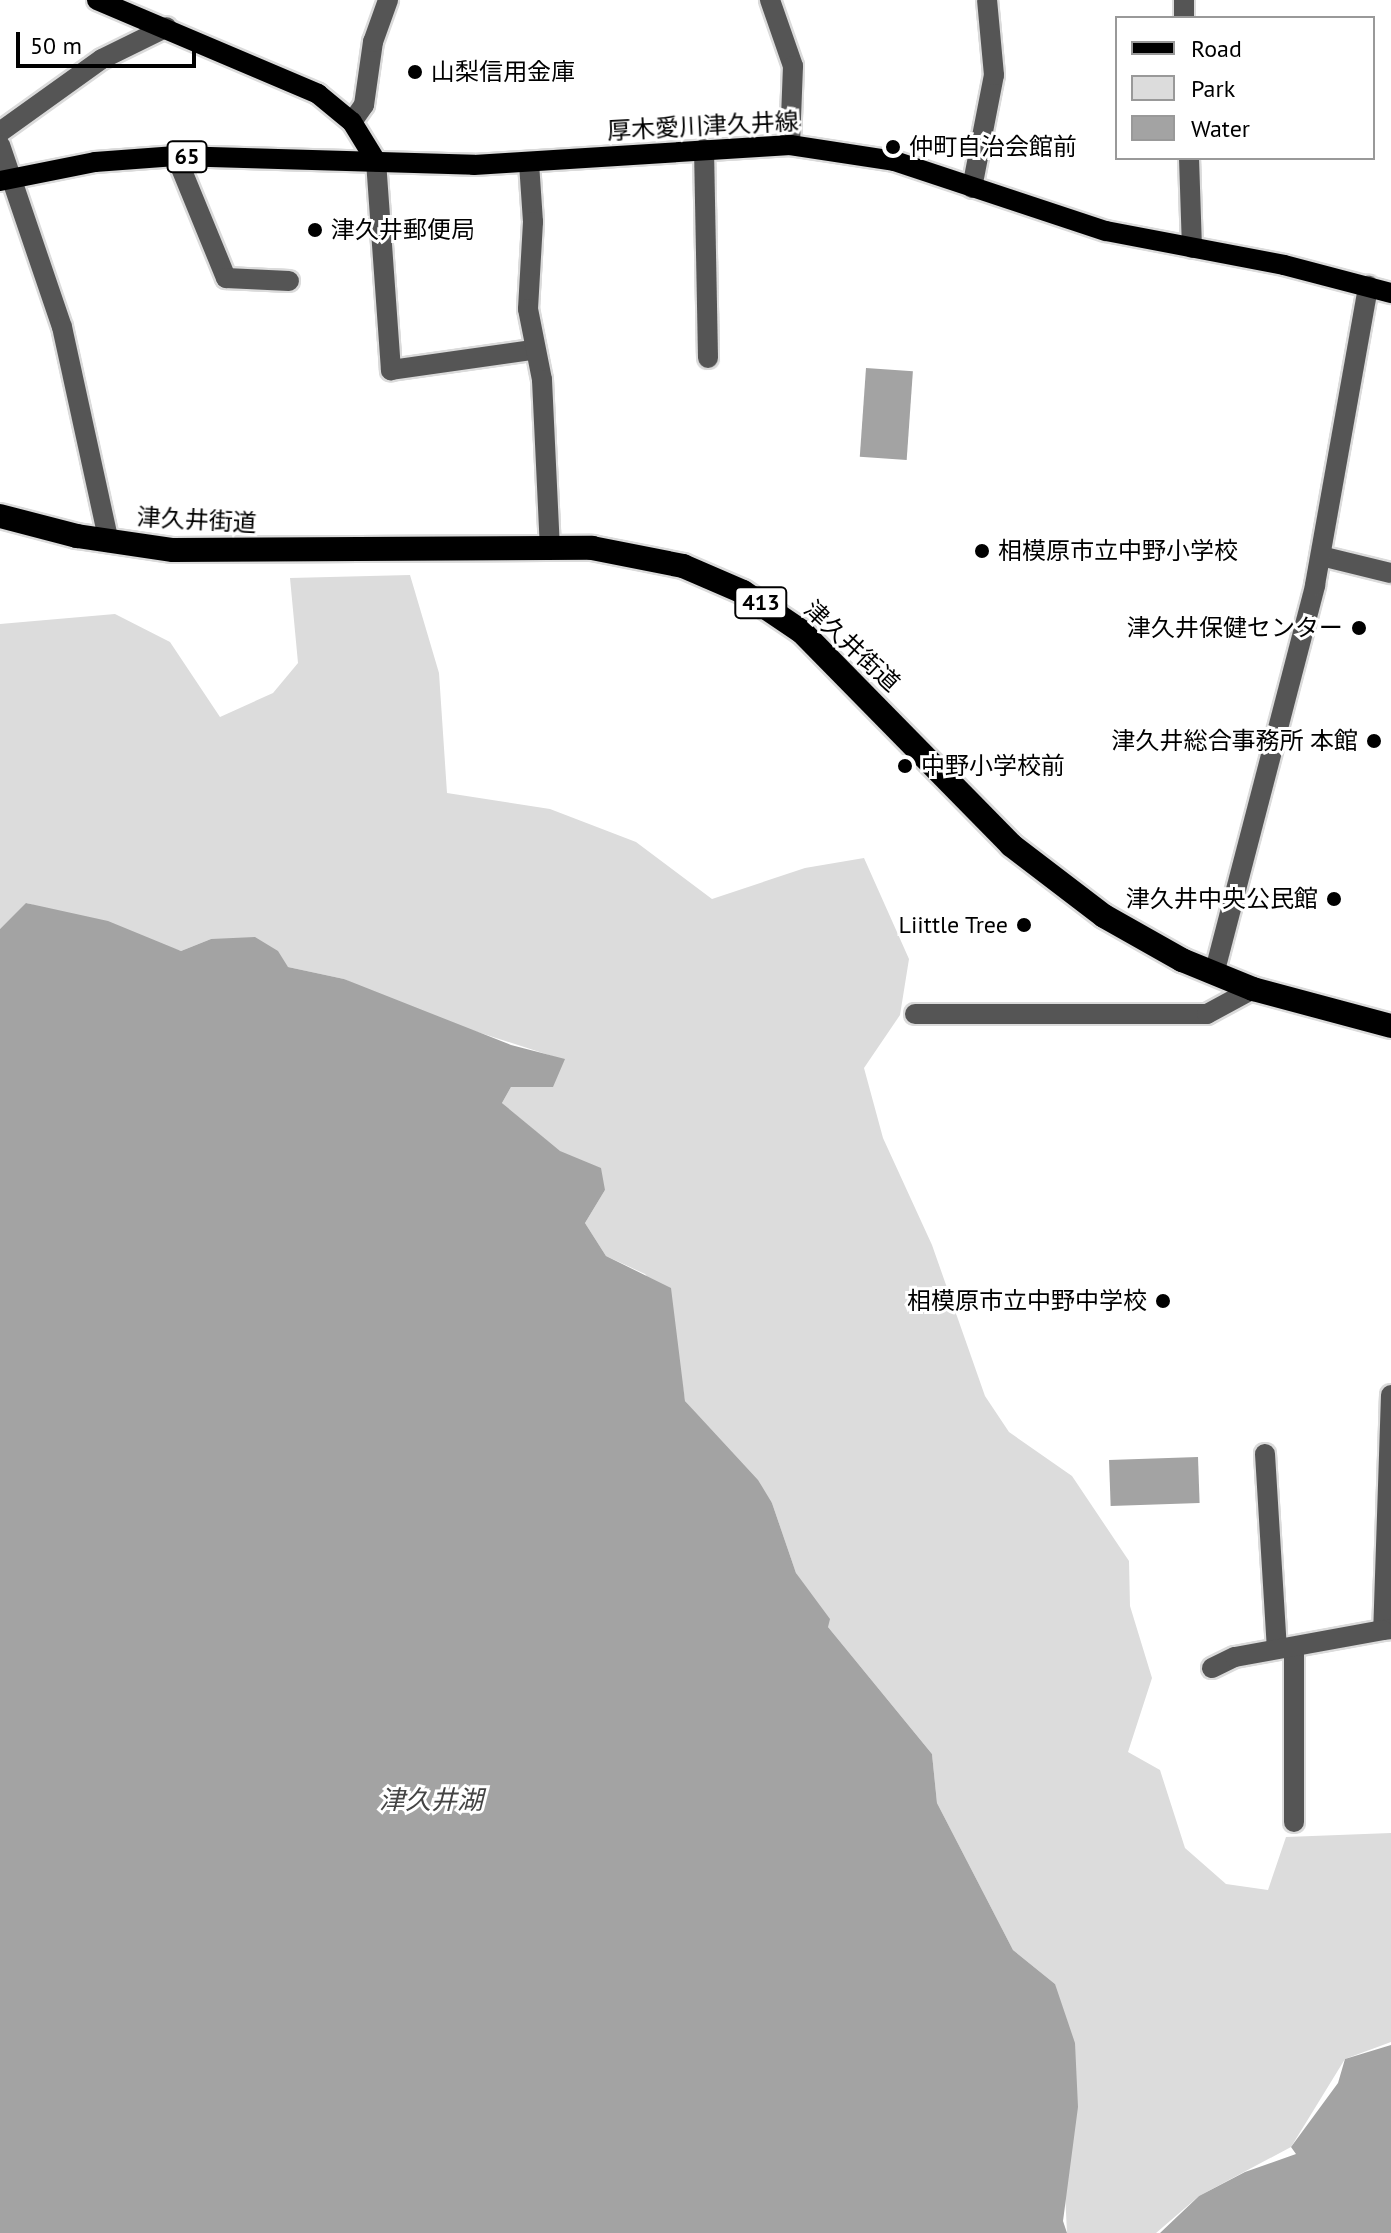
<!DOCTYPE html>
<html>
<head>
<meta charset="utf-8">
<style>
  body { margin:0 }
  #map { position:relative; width:1391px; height:2233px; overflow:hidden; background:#fff; font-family:"PT Sans","Noto Sans JP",sans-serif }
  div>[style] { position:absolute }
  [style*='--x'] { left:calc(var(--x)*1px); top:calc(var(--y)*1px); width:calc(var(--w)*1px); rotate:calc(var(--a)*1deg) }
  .green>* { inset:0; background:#dcdcdc }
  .water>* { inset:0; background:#a3a3a3; transform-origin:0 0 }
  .roads { filter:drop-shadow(2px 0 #dbdbdb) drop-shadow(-2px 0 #dbdbdb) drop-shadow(0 2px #dbdbdb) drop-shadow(0 -2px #dbdbdb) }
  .minor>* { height:20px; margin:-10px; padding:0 10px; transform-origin:10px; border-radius:10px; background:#555 }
  .major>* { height:20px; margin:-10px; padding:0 10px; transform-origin:10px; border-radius:10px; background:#000 }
  .highway>* { height:24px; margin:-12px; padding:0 12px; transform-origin:12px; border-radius:12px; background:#000 }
  .dots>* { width:22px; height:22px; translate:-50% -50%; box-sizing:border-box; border:4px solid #fff; border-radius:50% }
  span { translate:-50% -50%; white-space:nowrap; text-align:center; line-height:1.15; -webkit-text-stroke:6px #fff; paint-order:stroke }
  .shield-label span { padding:2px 6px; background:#fff; border:2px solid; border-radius:6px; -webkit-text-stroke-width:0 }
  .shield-label { font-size:22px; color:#000; font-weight:700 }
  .poi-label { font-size:24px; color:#000 }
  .left { translate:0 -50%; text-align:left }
  .right { translate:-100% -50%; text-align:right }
  .street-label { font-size:24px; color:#000 }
  .water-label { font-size:26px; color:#444; font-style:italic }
  .legend { position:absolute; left:1115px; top:16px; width:260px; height:144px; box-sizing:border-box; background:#fff; border:2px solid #999; margin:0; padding:10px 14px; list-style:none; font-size:24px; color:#000 }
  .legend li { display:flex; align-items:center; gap:16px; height:40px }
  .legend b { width:40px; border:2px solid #999 }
  .scale { position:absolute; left:16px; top:32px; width:180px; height:36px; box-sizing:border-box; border:4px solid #000; border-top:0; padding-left:10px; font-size:24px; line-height:28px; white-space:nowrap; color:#000; -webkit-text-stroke:6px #fff; paint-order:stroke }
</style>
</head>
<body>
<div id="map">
  <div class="green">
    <i style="clip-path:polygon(410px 575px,439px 673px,447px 793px,550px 809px,636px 842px,712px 899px,805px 868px,864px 858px,909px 959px,900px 1015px,864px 1068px,883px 1138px,932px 1245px,985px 1396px,1009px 1432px,1072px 1476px,1129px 1561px,1130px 1606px,1152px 1678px,1128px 1752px,1160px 1770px,1185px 1848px,1226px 1884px,1268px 1890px,1286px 1837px,1391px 1833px,1391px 2042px,1345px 2059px,1291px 2147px,1199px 2196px,1156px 2233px,1067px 2233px,1055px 1984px,1013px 1950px,937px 1803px,932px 1754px,828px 1627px,796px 1573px,772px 1503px,685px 1401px,670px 1306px,645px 1274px,606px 1256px,585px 1223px,605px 1190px,502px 1103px,511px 1087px,555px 1057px,406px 1009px,344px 979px,288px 967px,211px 939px,181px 951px,27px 903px,0 929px,0 624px,115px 614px,170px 642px,220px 717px,273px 693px,298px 663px,290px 578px)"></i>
  </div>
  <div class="water">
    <i style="left:866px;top:368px;width:47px;height:89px;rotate:4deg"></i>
    <i style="clip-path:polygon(26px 903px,108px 921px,181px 951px,211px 939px,255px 937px,278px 951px,288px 967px,344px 979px,511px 1045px,565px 1059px,553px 1087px,511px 1087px,502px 1103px,560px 1151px,601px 1168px,605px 1190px,585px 1223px,606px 1256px,671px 1288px,685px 1401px,758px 1480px,772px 1503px,796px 1573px,830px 1619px,828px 1627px,932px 1754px,937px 1803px,1013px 1950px,1055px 1984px,1075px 2043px,1078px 2107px,1063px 2221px,1067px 2233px,0 2233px,0 929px)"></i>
    <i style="left:1198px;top:1457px;width:46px;height:89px;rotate:88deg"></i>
    <i style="clip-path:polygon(1391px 2045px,1391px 2233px,1160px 2233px,1199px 2196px,1245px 2172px,1296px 2154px,1291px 2147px,1338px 2083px,1345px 2059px)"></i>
  </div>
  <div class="roads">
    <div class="minor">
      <i style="--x:770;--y:0;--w:70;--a:70.8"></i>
      <i style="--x:793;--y:66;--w:79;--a:92.2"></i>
      <i style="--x:1184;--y:0;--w:18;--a:90"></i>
      <i style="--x:352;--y:122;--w:21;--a:-55"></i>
      <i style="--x:364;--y:105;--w:64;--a:-81.9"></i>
      <i style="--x:373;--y:42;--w:45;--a:-70.3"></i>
      <i style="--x:0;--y:132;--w:125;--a:-35.6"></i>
      <i style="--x:102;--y:59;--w:72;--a:-26.2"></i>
      <i style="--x:0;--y:145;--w:192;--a:71.2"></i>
      <i style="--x:62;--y:327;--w:220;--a:77.7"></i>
      <i style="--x:704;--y:149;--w:209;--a:88.9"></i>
      <i style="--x:176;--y:156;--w:132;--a:67.7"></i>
      <i style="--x:226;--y:278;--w:63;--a:2.7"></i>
      <i style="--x:1189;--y:158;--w:90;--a:88.1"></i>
      <i style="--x:376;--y:161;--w:210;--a:85.9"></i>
      <i style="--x:391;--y:370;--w:142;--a:-8.1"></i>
      <i style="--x:529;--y:163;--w:59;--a:86.1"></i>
      <i style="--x:533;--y:222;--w:87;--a:93.3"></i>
      <i style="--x:528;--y:309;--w:72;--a:78.8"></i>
      <i style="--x:542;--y:380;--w:168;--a:87.3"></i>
      <i style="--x:972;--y:188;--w:115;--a:-79"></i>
      <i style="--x:994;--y:75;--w:75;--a:-95.3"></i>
      <i style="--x:1321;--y:556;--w:72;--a:13.7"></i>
      <i style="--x:1214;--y:974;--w:402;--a:-75.4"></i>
      <i style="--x:1315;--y:585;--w:304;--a:-79.9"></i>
      <i style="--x:915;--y:1014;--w:292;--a:0"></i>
      <i style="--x:1207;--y:1014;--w:52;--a:-28.5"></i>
      <i style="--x:1391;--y:1395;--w:235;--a:91.9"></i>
      <i style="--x:1383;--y:1630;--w:8;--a:-7"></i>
      <i style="--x:1265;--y:1454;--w:195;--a:86.5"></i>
      <i style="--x:1294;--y:1647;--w:175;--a:90"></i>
      <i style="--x:1212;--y:1668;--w:25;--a:-26"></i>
      <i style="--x:1235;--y:1657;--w:150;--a:-10.3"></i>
    </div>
    <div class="major">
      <i style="--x:97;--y:0;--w:240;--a:23"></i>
      <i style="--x:318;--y:94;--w:44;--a:39.5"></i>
      <i style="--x:352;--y:122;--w:46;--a:58.4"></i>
      <i style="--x:0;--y:181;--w:97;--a:-11.3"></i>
      <i style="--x:95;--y:162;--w:81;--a:-4.2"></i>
      <i style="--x:176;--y:156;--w:298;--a:1.7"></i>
      <i style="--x:474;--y:165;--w:317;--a:-3.6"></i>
      <i style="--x:790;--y:145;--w:105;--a:8.7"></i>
      <i style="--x:894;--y:161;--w:223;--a:18.3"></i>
      <i style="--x:1106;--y:231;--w:181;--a:10.8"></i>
      <i style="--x:1284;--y:265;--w:111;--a:14.7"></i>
    </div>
    <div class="highway">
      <i style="--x:0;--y:516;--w:80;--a:14.6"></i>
      <i style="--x:77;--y:536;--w:97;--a:8.3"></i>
      <i style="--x:173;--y:550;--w:419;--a:-0.3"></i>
      <i style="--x:592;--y:548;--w:93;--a:11.2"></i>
      <i style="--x:683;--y:566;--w:65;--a:23.4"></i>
      <i style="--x:743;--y:592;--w:71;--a:34.1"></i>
      <i style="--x:802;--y:632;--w:298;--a:45.5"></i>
      <i style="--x:1011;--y:845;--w:117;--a:37.4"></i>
      <i style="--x:1104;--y:916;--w:90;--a:29.4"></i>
      <i style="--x:1182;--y:960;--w:77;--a:22.2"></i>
      <i style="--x:1253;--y:989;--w:143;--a:15"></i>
    </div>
  </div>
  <div class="dots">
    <i style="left:415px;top:72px;background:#000"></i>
    <i style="left:893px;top:147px;background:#000"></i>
    <i style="left:315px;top:230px;background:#000"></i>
    <i style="left:982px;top:551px;background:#000"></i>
    <i style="left:1359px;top:628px;background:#000"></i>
    <i style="left:1374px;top:741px;background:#000"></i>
    <i style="left:905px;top:766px;background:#000"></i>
    <i style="left:1334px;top:899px;background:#000"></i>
    <i style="left:1024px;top:925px;background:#000"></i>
    <i style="left:1163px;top:1301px;background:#000"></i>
  </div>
  <div class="shield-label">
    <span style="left:187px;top:157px">65</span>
    <span style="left:761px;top:603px">413</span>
  </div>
  <div class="poi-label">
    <span class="left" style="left:431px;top:72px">山梨信用金庫</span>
    <span class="left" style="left:909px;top:147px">仲町自治会館前</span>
    <span class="left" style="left:331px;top:230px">津久井郵便局</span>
    <span class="left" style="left:998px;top:551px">相模原市立中野小学校</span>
    <span class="right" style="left:1343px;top:628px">津久井保健センター</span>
    <span class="right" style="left:1358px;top:741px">津久井総合事務所 本館</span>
    <span class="left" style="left:921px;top:766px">中野小学校前</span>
    <span class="right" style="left:1318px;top:899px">津久井中央公民館</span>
    <span class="right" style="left:1008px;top:925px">Liittle Tree</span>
    <span class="right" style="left:1147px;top:1301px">相模原市立中野中学校</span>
  </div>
  <div class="street-label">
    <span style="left:703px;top:126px;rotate:-3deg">厚木愛川津久井線</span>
    <span style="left:197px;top:520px;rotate:3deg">津久井街道</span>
    <span style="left:852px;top:646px;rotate:43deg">津久井街道</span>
  </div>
  <div class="water-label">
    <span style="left:431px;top:1800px">津久井湖</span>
  </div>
  <ul class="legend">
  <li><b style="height:10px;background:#000"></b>Road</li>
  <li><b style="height:22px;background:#dcdcdc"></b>Park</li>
  <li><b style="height:22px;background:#a3a3a3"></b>Water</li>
  </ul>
  <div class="scale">50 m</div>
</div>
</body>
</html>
